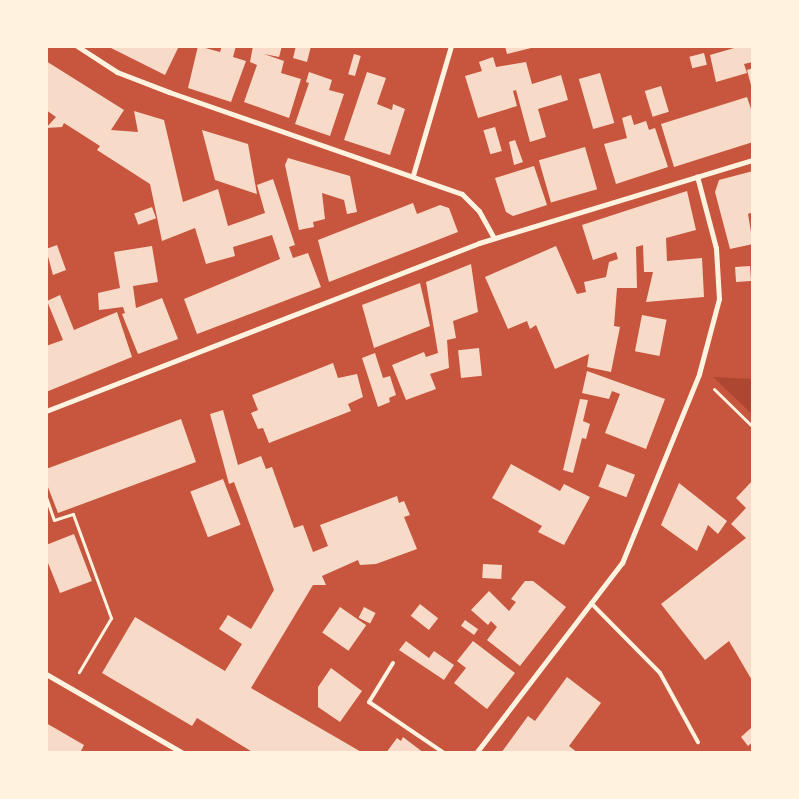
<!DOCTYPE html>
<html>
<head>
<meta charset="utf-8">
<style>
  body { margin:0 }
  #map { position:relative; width:799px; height:799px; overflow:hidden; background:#c8553d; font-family:"Asap Condensed",sans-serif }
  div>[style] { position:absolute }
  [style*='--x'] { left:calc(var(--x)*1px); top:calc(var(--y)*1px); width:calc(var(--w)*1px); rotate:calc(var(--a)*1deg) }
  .green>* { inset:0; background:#ae4732 }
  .building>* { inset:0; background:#f7dbc8; transform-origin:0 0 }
  .path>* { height:3px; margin:-1.5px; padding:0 1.5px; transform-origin:1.5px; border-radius:1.5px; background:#fff3e0 }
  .service>* { height:4px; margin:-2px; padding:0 2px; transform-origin:2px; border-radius:2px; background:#fff3e0 }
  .minor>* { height:5px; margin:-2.5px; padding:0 2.5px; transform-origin:2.5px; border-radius:2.5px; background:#fff3e0 }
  span { translate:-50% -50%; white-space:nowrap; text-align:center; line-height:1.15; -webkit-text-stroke:5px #fff3e0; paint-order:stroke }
  .frame { position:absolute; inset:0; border:48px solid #fff3e0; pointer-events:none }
</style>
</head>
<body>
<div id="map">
  <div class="green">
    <i style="clip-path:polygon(713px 377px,753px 379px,753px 415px)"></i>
  </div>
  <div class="building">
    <i style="clip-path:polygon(107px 46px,179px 46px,165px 75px)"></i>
    <i style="clip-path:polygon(198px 46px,220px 52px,222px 46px,236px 46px,233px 57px,246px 61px,231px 102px,188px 88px)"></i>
    <i style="clip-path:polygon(253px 46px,282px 46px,279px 57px,264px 54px,284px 61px,281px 73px,301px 79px,289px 118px,244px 102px,257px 65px,250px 62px)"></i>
    <i style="clip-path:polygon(296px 46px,311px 46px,307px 62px,293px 58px)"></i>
    <i style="clip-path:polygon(505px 46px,535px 46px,535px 47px,507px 54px)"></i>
    <i style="clip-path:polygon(741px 46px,753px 46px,753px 62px,744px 64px,747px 73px,716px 82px,710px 55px)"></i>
    <i style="left:704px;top:53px;width:12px;height:15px;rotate:76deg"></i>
    <i style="left:354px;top:54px;width:7px;height:21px;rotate:16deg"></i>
    <i style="clip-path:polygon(493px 57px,496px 67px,526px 62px,532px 84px,561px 75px,568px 100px,538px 109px,546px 137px,530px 142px,516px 90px,513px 91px,517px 106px,478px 118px,465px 76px,482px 71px,479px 62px)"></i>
    <i style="clip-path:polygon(46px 61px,124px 110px,111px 130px,138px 132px,134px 111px,164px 120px,183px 202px,218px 189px,228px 226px,265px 213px,257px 185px,273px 179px,295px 245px,289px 247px,293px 258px,308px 253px,321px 287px,197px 334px,184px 299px,280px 259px,272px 235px,233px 247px,235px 256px,206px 264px,195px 228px,162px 241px,150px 184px,97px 150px,100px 146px,64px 123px,62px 127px,46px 128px,56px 117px,46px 110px)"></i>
    <i style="clip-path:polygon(753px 68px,753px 89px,752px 89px,747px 70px)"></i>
    <i style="clip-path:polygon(309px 72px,332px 80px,329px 90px,344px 94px,330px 136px,295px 124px,309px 83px,306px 82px)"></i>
    <i style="clip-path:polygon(367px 72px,386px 78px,377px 104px,392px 110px,393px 104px,405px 109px,390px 155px,344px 140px)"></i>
    <i style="left:600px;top:73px;width:52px;height:22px;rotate:74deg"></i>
    <i style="left:661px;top:86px;width:27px;height:17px;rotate:73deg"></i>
    <i style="clip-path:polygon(747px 97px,753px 115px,753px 142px,674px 167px,661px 124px)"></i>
    <i style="clip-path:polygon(631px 115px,634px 125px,646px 121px,649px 130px,655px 128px,668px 167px,616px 184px,604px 144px,627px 138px,622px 118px)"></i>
    <i style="left:495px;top:127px;width:25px;height:12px;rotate:74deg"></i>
    <i style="clip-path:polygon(202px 130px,248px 144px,257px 194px,215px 180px)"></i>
    <i style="clip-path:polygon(515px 140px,523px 162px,514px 165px,509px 142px)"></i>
    <i style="left:585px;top:147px;width:44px;height:48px;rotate:74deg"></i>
    <i style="clip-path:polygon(288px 158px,350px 176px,357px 212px,347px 214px,344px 200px,322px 193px,325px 219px,313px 222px,314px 227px,299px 230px,285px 165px)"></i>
    <i style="clip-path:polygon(534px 166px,547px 205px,513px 216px,506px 212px,495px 178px)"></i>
    <i style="clip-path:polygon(753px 171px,753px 212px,748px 214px,753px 244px,730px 249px,715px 192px,719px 180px)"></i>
    <i style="clip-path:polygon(687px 191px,696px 230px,666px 238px,667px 261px,702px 258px,704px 297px,646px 302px,653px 272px,644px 272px,643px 245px,636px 247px,637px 288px,617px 288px,614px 326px,620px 327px,611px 372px,587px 367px,589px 354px,555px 369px,536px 325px,530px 329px,527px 321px,508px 329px,485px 277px,556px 246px,577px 294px,586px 292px,584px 282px,606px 277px,609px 262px,618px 259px,616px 252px,593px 260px,582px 225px)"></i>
    <i style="clip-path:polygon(413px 203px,417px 214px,440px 205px,449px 208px,458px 232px,329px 282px,318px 240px)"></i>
    <i style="left:152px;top:207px;width:12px;height:19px;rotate:70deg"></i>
    <i style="clip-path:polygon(57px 245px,66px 270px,53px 275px,46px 249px)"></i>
    <i style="clip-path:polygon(152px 246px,158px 282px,133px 286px,136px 308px,162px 298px,178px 339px,138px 354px,122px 314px,125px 313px,123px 307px,99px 310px,98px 293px,120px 288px,114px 252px)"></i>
    <i style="clip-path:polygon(471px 264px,478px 312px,453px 321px,456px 338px,447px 340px,449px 368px,430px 374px,436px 389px,406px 400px,392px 365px,424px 352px,426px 357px,438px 353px,426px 282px)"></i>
    <i style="left:750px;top:266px;width:15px;height:15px;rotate:86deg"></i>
    <i style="clip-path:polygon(420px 283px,430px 326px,374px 348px,362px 305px)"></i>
    <i style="clip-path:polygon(60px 295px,74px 330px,117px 312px,132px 357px,46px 392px,46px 346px,63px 340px,47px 301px)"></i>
    <i style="left:642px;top:315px;width:25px;height:37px;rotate:11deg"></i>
    <i style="left:479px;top:348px;width:28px;height:21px;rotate:84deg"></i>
    <i style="clip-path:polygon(375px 353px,383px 378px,390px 376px,396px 395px,389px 398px,390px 402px,378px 407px,362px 358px)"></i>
    <i style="clip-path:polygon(333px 363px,338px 378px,357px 374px,363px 397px,348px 404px,351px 411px,269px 443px,263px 428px,258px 429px,251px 413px,258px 410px,252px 395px)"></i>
    <i style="clip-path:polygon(587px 371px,665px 399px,646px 449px,605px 433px,620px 394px,612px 391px,609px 399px,582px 393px)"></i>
    <i style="clip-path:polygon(580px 399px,588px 400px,583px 421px,590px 424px,586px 439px,582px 438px,573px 473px,563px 470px)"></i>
    <i style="clip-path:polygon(223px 410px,238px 465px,261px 456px,266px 469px,272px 467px,294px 528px,303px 525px,313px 552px,328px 546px,320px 525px,397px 496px,399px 503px,404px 501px,410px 515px,404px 517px,417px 549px,376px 564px,360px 565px,358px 560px,322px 576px,326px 585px,313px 585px,251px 688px,363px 753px,254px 753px,197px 718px,192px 726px,102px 673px,135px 617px,225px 671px,242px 644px,219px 629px,228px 615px,251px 629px,274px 590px,234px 482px,229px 484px,210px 414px)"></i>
    <i style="clip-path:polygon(181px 419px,196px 462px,58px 513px,46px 482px,46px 469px)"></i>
    <i style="clip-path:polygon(511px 464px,560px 491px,564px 484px,590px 497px,564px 545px,538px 532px,542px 526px,492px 498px)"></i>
    <i style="left:607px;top:464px;width:30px;height:24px;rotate:21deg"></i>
    <i style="left:223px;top:479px;width:49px;height:35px;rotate:69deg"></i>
    <i style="clip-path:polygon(753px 480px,753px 682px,729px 641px,705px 660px,661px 604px,746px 538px,731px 524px,746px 508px,736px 498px)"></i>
    <i style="clip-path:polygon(679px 483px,727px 521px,718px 534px,708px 525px,697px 551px,661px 525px)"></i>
    <i style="clip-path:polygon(74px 534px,92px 581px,60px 593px,46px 558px,46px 545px)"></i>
    <i style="left:483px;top:564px;width:19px;height:14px;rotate:3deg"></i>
    <i style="clip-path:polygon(525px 581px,533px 581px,566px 607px,520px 666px,487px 640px,497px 627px,491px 621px,488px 625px,471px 610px,489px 591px,509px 611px,516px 602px,511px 599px)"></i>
    <i style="left:420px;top:604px;width:23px;height:15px;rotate:38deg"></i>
    <i style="left:340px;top:607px;width:32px;height:31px;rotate:35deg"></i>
    <i style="left:364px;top:607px;width:13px;height:12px;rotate:27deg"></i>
    <i style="left:465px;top:620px;width:16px;height:7px;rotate:35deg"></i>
    <i style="clip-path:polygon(406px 641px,429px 658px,434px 651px,454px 665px,444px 680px,399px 650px)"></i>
    <i style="clip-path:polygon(473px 641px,515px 673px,487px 709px,454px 683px,466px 668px,457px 661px)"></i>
    <i style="clip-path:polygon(331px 668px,362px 691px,340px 722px,318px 707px,318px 687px)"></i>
    <i style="clip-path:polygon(567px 677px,601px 703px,569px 746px,578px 753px,501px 753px,528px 716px,535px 721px)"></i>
    <i style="clip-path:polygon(46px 723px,84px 745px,80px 753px,46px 753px)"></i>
    <i style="clip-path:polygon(751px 728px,753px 742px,748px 746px,741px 737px)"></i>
    <i style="clip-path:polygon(403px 737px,424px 753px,386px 753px,397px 738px,401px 741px)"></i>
  </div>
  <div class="path">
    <i style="--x:714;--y:389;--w:54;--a:44.3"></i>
    <i style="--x:46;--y:497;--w:24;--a:71"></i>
    <i style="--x:54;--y:520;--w:20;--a:-18"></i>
    <i style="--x:73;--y:514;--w:111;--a:69.9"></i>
    <i style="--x:111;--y:618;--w:63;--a:120.7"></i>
  </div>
  <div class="service">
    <i style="--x:591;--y:603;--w:98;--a:45.4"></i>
    <i style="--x:660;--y:673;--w:79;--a:61.2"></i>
    <i style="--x:393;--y:663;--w:46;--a:121.6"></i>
    <i style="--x:369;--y:702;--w:91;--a:34.2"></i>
  </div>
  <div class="minor">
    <i style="--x:77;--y:46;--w:48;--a:33"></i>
    <i style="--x:117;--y:72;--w:56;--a:21"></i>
    <i style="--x:169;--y:92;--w:310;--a:19.2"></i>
    <i style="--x:462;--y:194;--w:24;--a:45"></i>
    <i style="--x:479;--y:211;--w:31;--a:61"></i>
    <i style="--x:413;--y:175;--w:134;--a:-73.6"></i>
    <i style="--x:46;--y:411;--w:464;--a:-21.2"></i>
    <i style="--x:479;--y:243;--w:286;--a:-16.9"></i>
    <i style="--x:46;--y:674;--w:158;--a:30"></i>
    <i style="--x:476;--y:753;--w:240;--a:-52.5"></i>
    <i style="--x:622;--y:563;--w:204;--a:-67.8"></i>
    <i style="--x:699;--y:374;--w:78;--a:-75.1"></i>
    <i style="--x:719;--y:299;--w:51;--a:-93.4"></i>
    <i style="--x:716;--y:248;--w:74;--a:-104.8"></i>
  </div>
  <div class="frame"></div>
</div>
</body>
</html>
